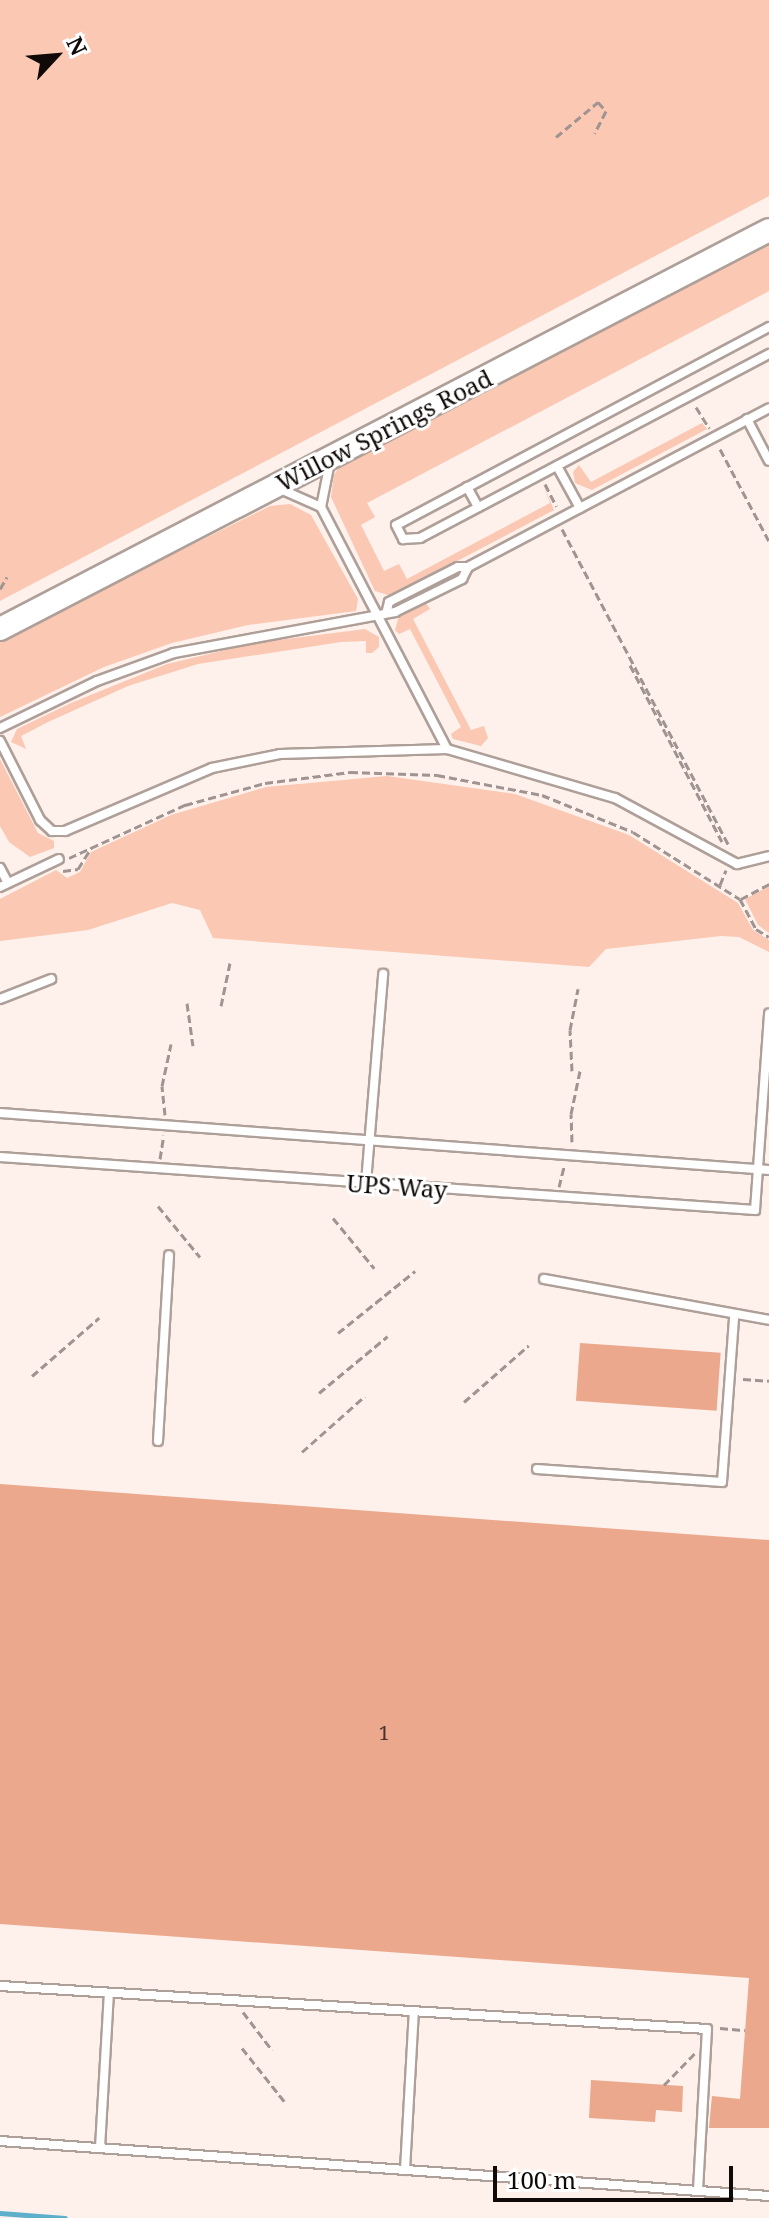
<!DOCTYPE html>
<html>
<head>
<meta charset="utf-8">
<style>
  body { margin:0 }
  #map { position:relative; width:769px; height:2218px; overflow:hidden; background:#fef0eb; font-family:"Noto Serif",serif }
  div>[style] { position:absolute }
  [style*='--x'] { left:calc(var(--x)*1px); top:calc(var(--y)*1px); width:calc(var(--w)*1px); rotate:calc(var(--a)*1deg) }
  .green>* { inset:0; background:#fac8b3 }
  .stream>* { height:5px; margin:-2.5px; padding:0 2.5px; transform-origin:2.5px; border-radius:2.5px; background:#5eafcb }
  .building>* { inset:0; background:#eba88c; transform-origin:0 0 }
  .path>* { height:3px; margin-top:-1.5px; transform-origin:0; background:repeating-linear-gradient(90deg,#9f9491 0 8px,transparent 0 12px) }
  .roads { filter:drop-shadow(2px 0 #ae9f98) drop-shadow(-2px 0 #ae9f98) drop-shadow(0 2px #ae9f98) drop-shadow(0 -2px #ae9f98) }
  .service>* { height:8px; margin:-4px; padding:0 4px; transform-origin:4px; border-radius:4px; background:#fff }
  .secondary>* { height:22px; margin:-11px; padding:0 11px; transform-origin:11px; border-radius:11px; background:#fff }
  span { translate:-50% -50%; white-space:nowrap; text-align:center; line-height:1.15; -webkit-text-stroke:6px #fff; paint-order:stroke }
  .number-label { font-size:20px; color:#463229 }
  .number-label span { -webkit-text-stroke-width:0 }
  .street-label { font-size:24px; color:#0f0a08 }
  .north { position:absolute; left:16px; top:16px; width:80px; height:80px; -webkit-text-stroke:6px #fff; paint-order:stroke; rotate:64deg; font-size:22px; font-weight:700; line-height:32px; text-align:center; color:#0f0a08 }
  .north::after { content:''; display:block; margin:auto; width:28px; height:36px; background:#0f0a08; clip-path:polygon(50% 0,100% 100%,50% 72%,0 100%) }
  .scale { position:absolute; left:493px; top:2166px; width:240px; height:36px; box-sizing:border-box; border:4px solid #0f0a08; border-top:0; padding-left:10px; font-size:24px; line-height:28px; white-space:nowrap; color:#0f0a08; -webkit-text-stroke:6px #fff; paint-order:stroke }
</style>
</head>
<body>
<div id="map">
  <div class="green">
    <i style="clip-path:polygon(0 0,769px 0,769px 196px,0 601px)"></i>
    <i style="clip-path:polygon(769px 237px,769px 291px,367px 503px,375px 517px,361px 525px,384px 571px,399px 564px,407px 579px,550px 503px,543px 484px,554px 510px,391px 596px,375px 591px,331px 497px,334px 475px,344px 460px)"></i>
    <i style="clip-path:polygon(702px 423px,707px 429px,592px 490px,575px 483px,573px 472px,579px 465px,591px 482px)"></i>
    <i style="clip-path:polygon(290px 504px,311px 515px,358px 599px,356px 611px,248px 625px,172px 643px,104px 667px,0 717px,0 640px,270px 506px)"></i>
    <i style="clip-path:polygon(425px 602px,430px 609px,413px 619px,471px 730px,484px 726px,488px 738px,481px 746px,453px 739px,451px 734px,461px 727px,410px 629px,399px 634px,395px 630px,399px 616px)"></i>
    <i style="clip-path:polygon(365px 629px,379px 637px,379px 647px,372px 653px,366px 653px,366px 641px,341px 642px,198px 664px,128px 686px,48px 722px,21px 736px,26px 749px,11px 742px,17px 729px,71px 703px,167px 664px,255px 643px)"></i>
    <i style="clip-path:polygon(0 759px,38px 833px,54px 841px,54px 848px,30px 857px,9px 842px,0 826px)"></i>
    <i style="clip-path:polygon(387px 776px,515px 794px,629px 835px,738px 903px,753px 930px,769px 940px,769px 952px,739px 937px,721px 936px,606px 949px,589px 967px,213px 938px,200px 910px,172px 903px,88px 930px,0 941px,0 899px,56px 870px,67px 878px,80px 872px,91px 852px,171px 815px,266px 787px)"></i>
    <i style="clip-path:polygon(769px 886px,769px 933px,758px 925px,745px 899px)"></i>
  </div>
  <div class="stream">
    <i style="--x:0;--y:2213;--w:65;--a:4.4"></i>
  </div>
  <div class="building">
    <i style="left:580px;top:1343px;width:141px;height:58px;rotate:4deg"></i>
    <i style="clip-path:polygon(0 1484px,769px 1540px,769px 2128px,709px 2128px,712px 2096px,740px 2099px,749px 1978px,0 1924px)"></i>
    <i style="clip-path:polygon(591px 2080px,683px 2086px,682px 2112px,656px 2110px,655px 2122px,589px 2118px)"></i>
  </div>
  <div class="path">
    <i style="--x:556;--y:137;--w:55;--a:-39.8"></i>
    <i style="--x:598;--y:102;--w:12;--a:48"></i>
    <i style="--x:606;--y:111;--w:25;--a:117"></i>
    <i style="--x:696;--y:407;--w:25;--a:58"></i>
    <i style="--x:720;--y:449;--w:104;--a:62"></i>
    <i style="--x:545;--y:484;--w:25;--a:63"></i>
    <i style="--x:562;--y:529;--w:360;--a:62.2"></i>
    <i style="--x:0;--y:589;--w:14;--a:-60"></i>
    <i style="--x:630;--y:665;--w:199;--a:62.5"></i>
    <i style="--x:69;--y:858;--w:128;--a:-24.6"></i>
    <i style="--x:185;--y:805;--w:83;--a:-15.4"></i>
    <i style="--x:265;--y:783;--w:86;--a:-7.4"></i>
    <i style="--x:350;--y:772;--w:87;--a:2"></i>
    <i style="--x:437;--y:775;--w:107;--a:10.8"></i>
    <i style="--x:542;--y:795;--w:98;--a:22.1"></i>
    <i style="--x:633;--y:832;--w:126;--a:32.1"></i>
    <i style="--x:740;--y:899;--w:34;--a:62"></i>
    <i style="--x:756;--y:929;--w:15;--a:32"></i>
    <i style="--x:63;--y:871;--w:15;--a:-8"></i>
    <i style="--x:78;--y:869;--w:26;--a:-58"></i>
    <i style="--x:720;--y:885;--w:16;--a:-68"></i>
    <i style="--x:741;--y:899;--w:32;--a:-28"></i>
    <i style="--x:187;--y:1003;--w:43;--a:82.1"></i>
    <i style="--x:221;--y:1006;--w:44;--a:-78.2"></i>
    <i style="--x:572;--y:1071;--w:41;--a:-92.8"></i>
    <i style="--x:570;--y:1030;--w:42;--a:-79"></i>
    <i style="--x:165;--y:1115;--w:29;--a:-96"></i>
    <i style="--x:162;--y:1086;--w:43;--a:-77.9"></i>
    <i style="--x:572;--y:1142;--w:28;--a:-92"></i>
    <i style="--x:571;--y:1114;--w:44;--a:-78.2"></i>
    <i style="--x:160;--y:1159;--w:24;--a:-81"></i>
    <i style="--x:559;--y:1187;--w:21;--a:-76"></i>
    <i style="--x:158;--y:1206;--w:66;--a:50.5"></i>
    <i style="--x:333;--y:1218;--w:65;--a:50.6"></i>
    <i style="--x:338;--y:1333;--w:99;--a:-38.8"></i>
    <i style="--x:32;--y:1376;--w:89;--a:-40.9"></i>
    <i style="--x:743;--y:1379;--w:26;--a:4"></i>
    <i style="--x:319;--y:1393;--w:89;--a:-39.6"></i>
    <i style="--x:464;--y:1402;--w:86;--a:-41.2"></i>
    <i style="--x:302;--y:1452;--w:84;--a:-41.6"></i>
    <i style="--x:243;--y:2012;--w:48;--a:52.7"></i>
    <i style="--x:720;--y:2028;--w:25;--a:5"></i>
    <i style="--x:242;--y:2048;--w:68;--a:51.6"></i>
    <i style="--x:664;--y:2085;--w:45;--a:-45.9"></i>
  </div>
  <div class="roads">
    <div class="service">
      <i style="--x:769;--y:327;--w:422;--a:152"></i>
      <i style="--x:396;--y:525;--w:16;--a:63"></i>
      <i style="--x:403;--y:539;--w:17;--a:-3"></i>
      <i style="--x:420;--y:538;--w:395;--a:-27.8"></i>
      <i style="--x:747;--y:419;--w:47;--a:62.4"></i>
      <i style="--x:330;--y:462;--w:46;--a:101.3"></i>
      <i style="--x:321;--y:507;--w:273;--a:62.5"></i>
      <i style="--x:557;--y:466;--w:48;--a:61.3"></i>
      <i style="--x:467;--y:487;--w:23;--a:61"></i>
      <i style="--x:278;--y:488;--w:47;--a:23.8"></i>
      <i style="--x:387;--y:610;--w:8;--a:-76"></i>
      <i style="--x:389;--y:602;--w:77;--a:-26.9"></i>
      <i style="--x:458;--y:567;--w:10;--a:0"></i>
      <i style="--x:468;--y:567;--w:340;--a:-27.8"></i>
      <i style="--x:0;--y:728;--w:108;--a:-25.9"></i>
      <i style="--x:97;--y:681;--w:82;--a:-20"></i>
      <i style="--x:174;--y:653;--w:225;--a:-10.5"></i>
      <i style="--x:395;--y:612;--w:75;--a:-26.2"></i>
      <i style="--x:462;--y:579;--w:13;--a:-63"></i>
      <i style="--x:0;--y:741;--w:89;--a:63.1"></i>
      <i style="--x:40;--y:820;--w:16;--a:43"></i>
      <i style="--x:52;--y:831;--w:13;--a:0"></i>
      <i style="--x:65;--y:831;--w:160;--a:-23.2"></i>
      <i style="--x:212;--y:768;--w:69;--a:-11.6"></i>
      <i style="--x:280;--y:754;--w:167;--a:-1.7"></i>
      <i style="--x:447;--y:749;--w:175;--a:16.3"></i>
      <i style="--x:615;--y:798;--w:139;--a:28.4"></i>
      <i style="--x:737;--y:864;--w:33;--a:-14"></i>
      <i style="--x:0;--y:868;--w:17;--a:62"></i>
      <i style="--x:0;--y:887;--w:65;--a:-25.4"></i>
      <i style="--x:0;--y:999;--w:55;--a:-21.4"></i>
      <i style="--x:0;--y:1113;--w:771;--a:4.24"></i>
      <i style="--x:0;--y:1157;--w:757;--a:4.02"></i>
      <i style="--x:755;--y:1210;--w:197;--a:-85.9"></i>
      <i style="--x:366;--y:1183;--w:210;--a:-85.3"></i>
      <i style="--x:544;--y:1279;--w:229;--a:10.3"></i>
      <i style="--x:158;--y:1441;--w:186;--a:-86.6"></i>
      <i style="--x:537;--y:1469;--w:185;--a:4"></i>
      <i style="--x:722;--y:1482;--w:165;--a:-85.8"></i>
      <i style="--x:0;--y:1986;--w:708;--a:3.48"></i>
      <i style="--x:707;--y:2029;--w:162;--a:93.2"></i>
      <i style="--x:0;--y:2141;--w:771;--a:4.09"></i>
      <i style="--x:100;--y:2148;--w:155;--a:-86.7"></i>
      <i style="--x:405;--y:2170;--w:159;--a:-86.8"></i>
    </div>
    <div class="secondary">
      <i style="--x:0;--y:629;--w:866;--a:-27.42"></i>
    </div>
  </div>
  <div class="number-label">
    <span style="left:384px;top:1732px">1</span>
  </div>
  <div class="street-label">
    <span style="left:384px;top:430px;rotate:-27deg">Willow Springs Road</span>
    <span style="left:397px;top:1186px;rotate:4deg">UPS Way</span>
  </div>
  <div class="north">N</div>
  <div class="scale">100 m</div>
</div>
</body>
</html>
